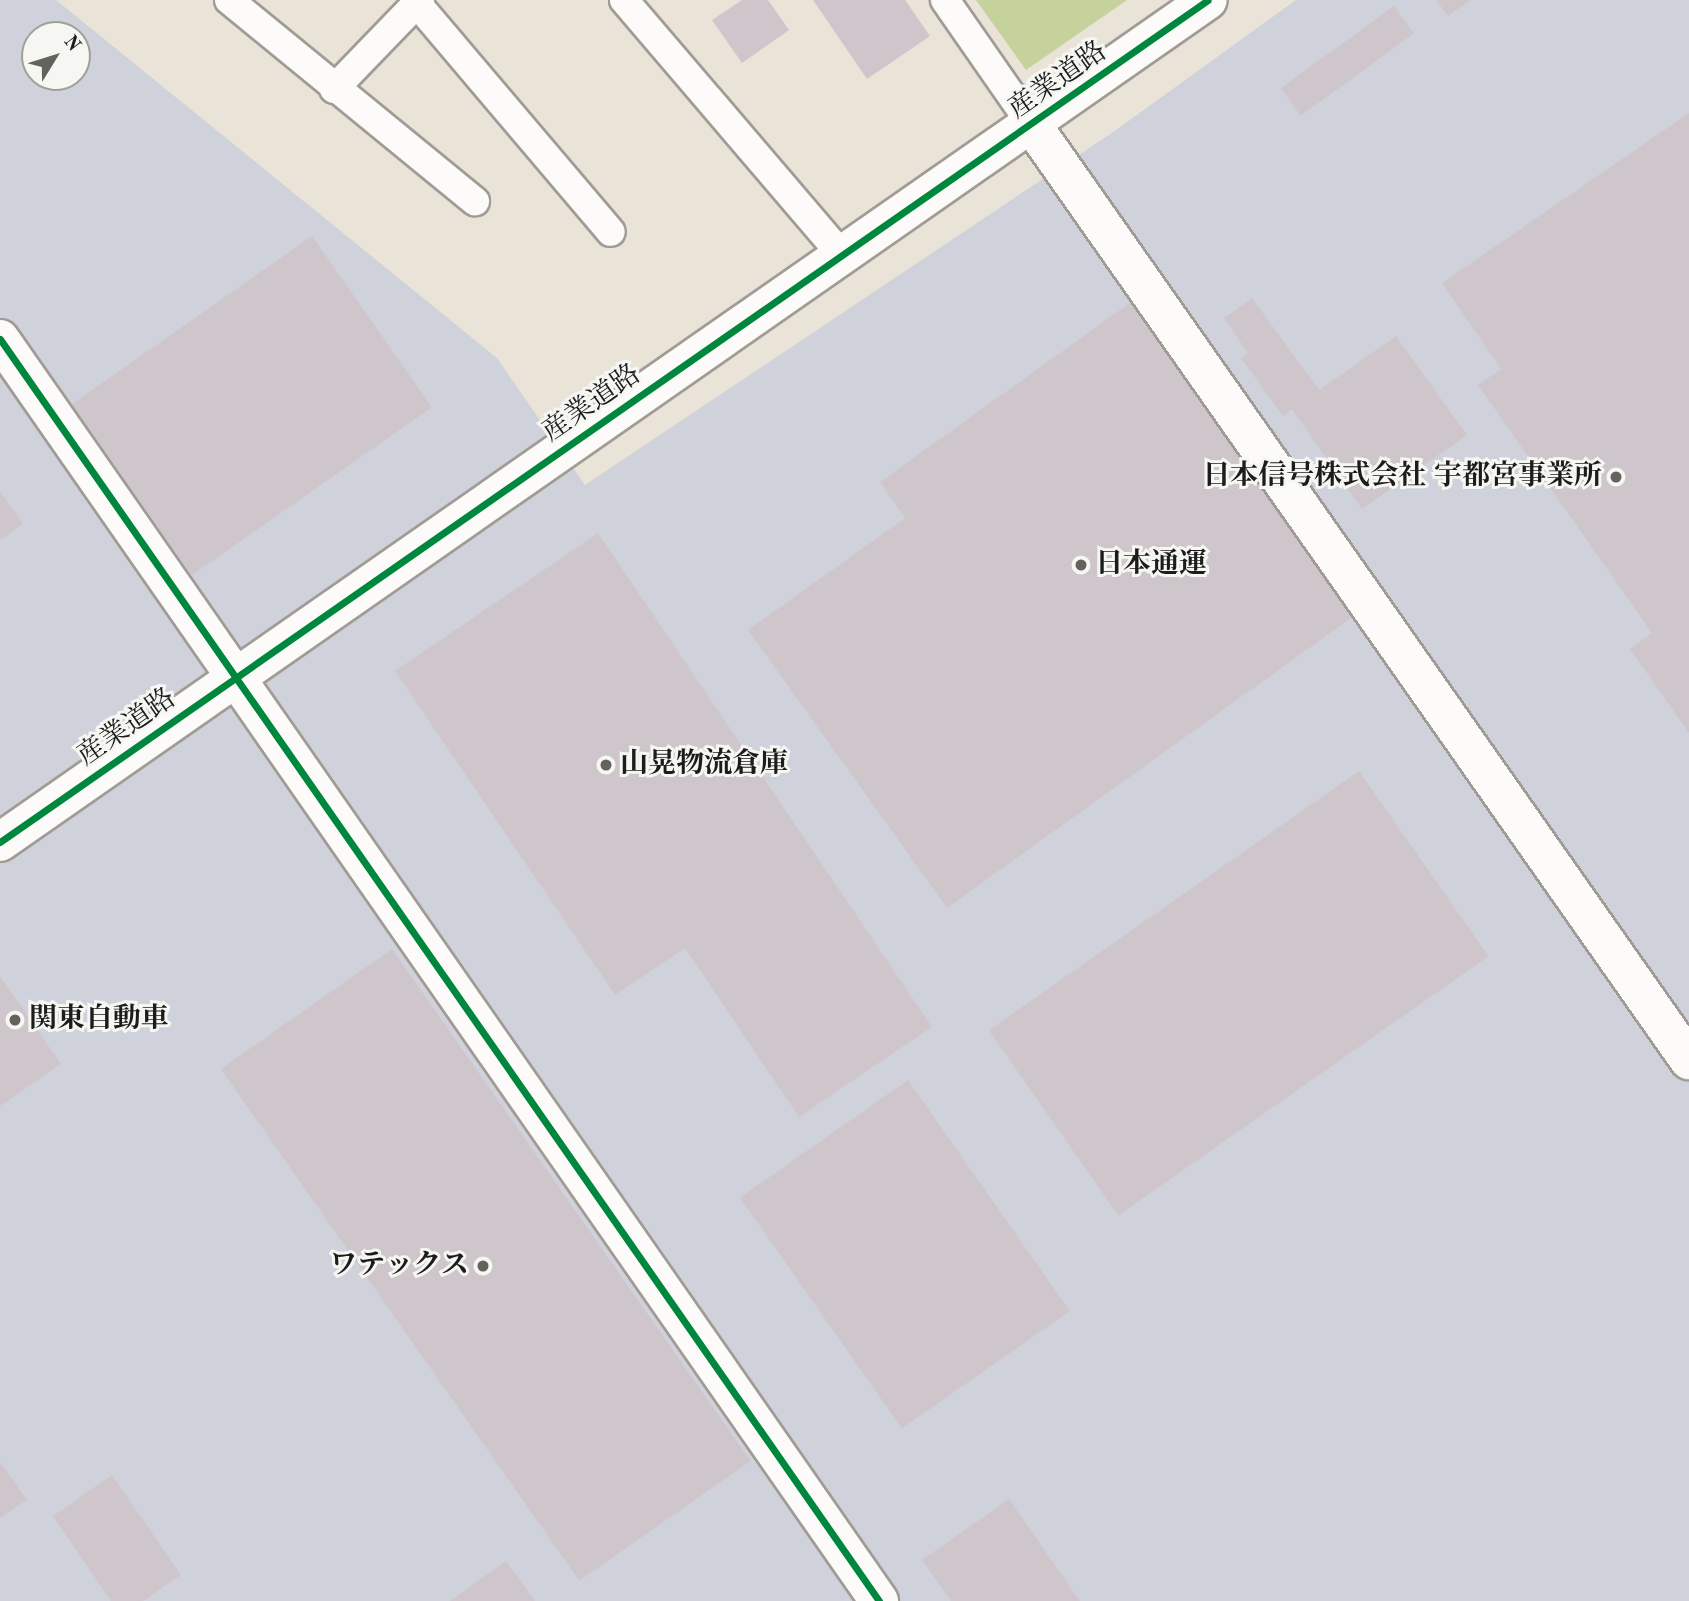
<!DOCTYPE html>
<html>
<head>
<meta charset="utf-8">
<style>
  body { margin:0 }
  #map { position:relative; width:1689px; height:1601px; overflow:hidden; background:#eae3d7; font-family:"Old Standard TT","Noto Serif JP",serif }
  div>[style] { position:absolute }
  [style*='--x'] { left:calc(var(--x)*1px); top:calc(var(--y)*1px); width:calc(var(--w)*1px); rotate:calc(var(--a)*1deg) }
  .industrial>* { inset:0; background:#d0d2db }
  .green>* { inset:0; background:#c6d29c }
  .building>* { inset:0; background:#cec6cb; transform-origin:0 0 }
  .roads { filter:drop-shadow(2px 0 #a09c95) drop-shadow(-2px 0 #a09c95) drop-shadow(0 2px #a09c95) drop-shadow(0 -2px #a09c95) }
  .street>* { height:28px; margin:-14px; padding:0 14px; transform-origin:14px; border-radius:14px; background:#fcfbf9 }
  .secondary>* { height:38px; margin:-19px; padding:0 19px; transform-origin:19px; border-radius:19px; background:#fcfbf9 }
  .cycleway>* { height:7px; margin:-3.5px; padding:0 3.5px; transform-origin:3.5px; border-radius:3.5px; background:#00873e }
  .dots>* { width:19px; height:19px; translate:-50% -50%; box-sizing:border-box; border:4px solid #f6f6f2; border-radius:50% }
  span { translate:-50% -50%; white-space:nowrap; text-align:center; line-height:1.15; -webkit-text-stroke:6px #f6f6f2; paint-order:stroke }
  .street-label { font-size:28px; color:#1c1c1c }
  .poi-label { font-size:28px; color:#1c1c1c; font-weight:700 }
  .right { translate:-100% -50%; text-align:right }
  .left { translate:0 -50%; text-align:left }
  .north { position:absolute; left:21px; top:21px; width:70px; height:70px; box-sizing:border-box; background:#f6f6f2; border:2px solid #9f9f9c; border-radius:50%; rotate:52deg; font-size:19px; font-weight:700; line-height:28px; text-align:center; color:#1c1c1c }
  .north::after { content:''; display:block; margin:auto; width:24px; height:32px; background:#64625d; clip-path:polygon(50% 0,100% 100%,50% 72%,0 100%) }
</style>
</head>
<body>
<div id="map">
  <div class="industrial">
    <i style="clip-path:polygon(evenodd,0 0,56px 0,497px 358px,585px 485px,1116px 130px,1296px 0,1689px 0,1689px 1601px,0 1601px,0 0,35px 35px,77px 35px,77px 77px,35px 77px,35px 35px)"></i>
  </div>
  <div class="green">
    <i style="clip-path:polygon(976px 0,1127px 0,1026px 70px)"></i>
  </div>
  <div class="building">
    <i style="clip-path:polygon(742px 0,768px 0,789px 30px,742px 63px,712px 20px)"></i>
    <i style="clip-path:polygon(813px 0,905px 0,930px 36px,867px 79px)"></i>
    <i style="clip-path:polygon(1436px 0,1470px 0,1448px 16px)"></i>
    <i style="left:1394px;top:6px;width:34px;height:140px;rotate:54deg"></i>
    <i style="clip-path:polygon(1689px 113px,1689px 733px,1630px 649px,1652px 633px,1478px 385px,1501px 369px,1442px 283px)"></i>
    <i style="left:312px;top:236px;width:209px;height:293px;rotate:55deg"></i>
    <i style="clip-path:polygon(1252px 298px,1319px 390px,1396px 336px,1467px 435px,1362px 509px,1292px 409px,1283px 416px,1241px 358px,1248px 353px,1224px 318px)"></i>
    <i style="clip-path:polygon(1134px 300px,1358px 613px,947px 908px,748px 630px,905px 518px,880px 482px)"></i>
    <i style="clip-path:polygon(0 491px,23px 524px,0 540px)"></i>
    <i style="clip-path:polygon(598px 533px,932px 1027px,799px 1117px,685px 948px,615px 995px,395px 671px)"></i>
    <i style="left:1359px;top:771px;width:226px;height:452px;rotate:55deg"></i>
    <i style="left:392px;top:949px;width:625px;height:209px;rotate:55deg"></i>
    <i style="clip-path:polygon(0 976px,61px 1064px,0 1106px)"></i>
    <i style="left:908px;top:1080px;width:282px;height:205px;rotate:55deg"></i>
    <i style="clip-path:polygon(0 1462px,27px 1500px,0 1518px)"></i>
    <i style="clip-path:polygon(112px 1475px,181px 1575px,143px 1601px,111px 1601px,53px 1516px)"></i>
    <i style="clip-path:polygon(1009px 1499px,1080px 1601px,951px 1601px,922px 1560px)"></i>
    <i style="clip-path:polygon(506px 1561px,535px 1601px,450px 1601px)"></i>
  </div>
  <div class="roads">
    <div class="street">
      <i style="--x:229;--y:0;--w:318;--a:39.3"></i>
      <i style="--x:414;--y:0;--w:304;--a:49.7"></i>
      <i style="--x:624;--y:0;--w:337;--a:49.5"></i>
      <i style="--x:945;--y:0;--w:152;--a:55.2"></i>
      <i style="--x:334;--y:89;--w:124;--a:-46"></i>
    </div>
    <div class="secondary">
      <i style="--x:1032;--y:125;--w:1143;--a:54.91"></i>
      <i style="--x:0;--y:339;--w:1538;--a:55.14"></i>
      <i style="--x:0;--y:842;--w:1472;--a:-34.88"></i>
    </div>
  </div>
  <div class="cycleway">
    <i style="--x:0;--y:339;--w:1538;--a:55.14"></i>
    <i style="--x:0;--y:842;--w:1472;--a:-34.88"></i>
  </div>
  <div class="dots">
    <i style="left:1616px;top:477px;background:#64625d"></i>
    <i style="left:1081px;top:565px;background:#64625d"></i>
    <i style="left:606px;top:765px;background:#64625d"></i>
    <i style="left:15px;top:1020px;background:#64625d"></i>
    <i style="left:483px;top:1266px;background:#64625d"></i>
  </div>
  <div class="street-label">
    <span style="left:1058px;top:81px;rotate:-35deg">産業道路</span>
    <span style="left:592px;top:404px;rotate:-35deg">産業道路</span>
    <span style="left:127px;top:728px;rotate:-35deg">産業道路</span>
  </div>
  <div class="poi-label">
    <span class="right" style="left:1602px;top:477px">日本信号株式会社 宇都宮事業所</span>
    <span class="left" style="left:1095px;top:565px">日本通運</span>
    <span class="left" style="left:620px;top:765px">山晃物流倉庫</span>
    <span class="left" style="left:29px;top:1020px">関東自動車</span>
    <span class="right" style="left:469px;top:1266px">ワテックス</span>
  </div>
  <div class="north">N</div>
</div>
</body>
</html>
